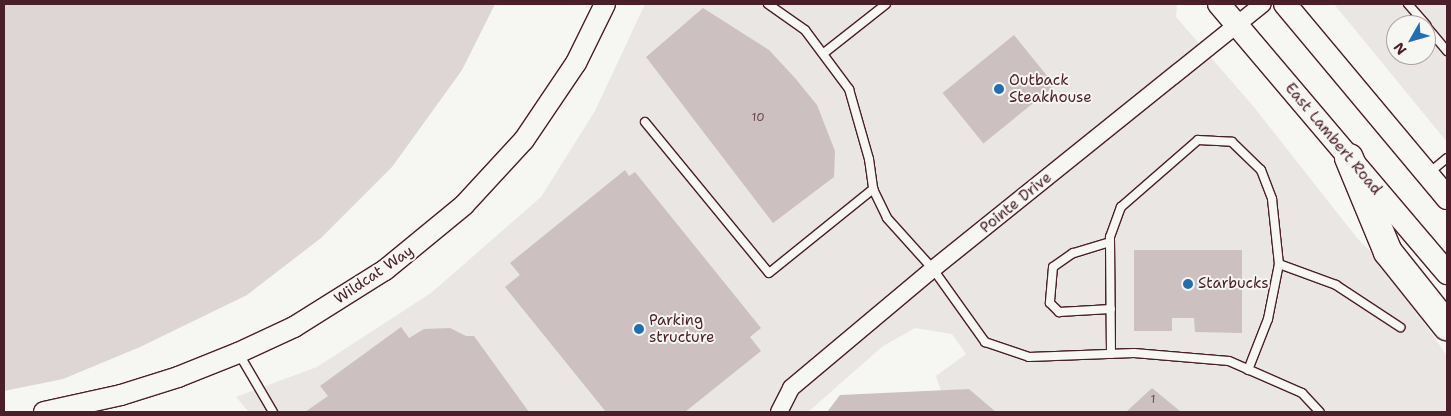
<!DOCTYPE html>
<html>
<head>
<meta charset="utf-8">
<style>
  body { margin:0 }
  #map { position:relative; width:1451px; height:416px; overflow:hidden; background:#f6f6f2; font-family:"Shantell Sans",sans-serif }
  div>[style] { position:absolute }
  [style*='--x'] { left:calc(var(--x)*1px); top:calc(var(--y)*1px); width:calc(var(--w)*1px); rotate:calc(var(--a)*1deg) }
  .built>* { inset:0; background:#e9e6e3 }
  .green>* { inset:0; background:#ddd6d5 }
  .building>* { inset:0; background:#ccc1c0; transform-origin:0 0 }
  .roads { filter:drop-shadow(1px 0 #4a1f2b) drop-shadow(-1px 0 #4a1f2b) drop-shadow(0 1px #4a1f2b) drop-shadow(0 -1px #4a1f2b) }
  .service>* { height:8px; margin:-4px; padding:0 4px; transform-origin:4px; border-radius:4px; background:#f6f6f2 }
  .minor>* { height:16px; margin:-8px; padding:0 8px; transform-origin:8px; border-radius:8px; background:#f6f6f2 }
  .tertiary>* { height:20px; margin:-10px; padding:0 10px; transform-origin:10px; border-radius:10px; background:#f6f6f2 }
  .secondary>* { height:22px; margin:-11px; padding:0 11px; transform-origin:11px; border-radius:11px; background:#f6f6f2 }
  .motorway>* { height:28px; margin:-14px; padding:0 14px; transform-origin:14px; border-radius:14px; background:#f6f6f2 }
  .dots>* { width:14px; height:14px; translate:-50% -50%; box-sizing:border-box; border:2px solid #f6f6f2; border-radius:50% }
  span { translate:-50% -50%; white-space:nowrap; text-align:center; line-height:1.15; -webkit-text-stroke:4px #f6f6f2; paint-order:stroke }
  .number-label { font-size:12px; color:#6a4850 }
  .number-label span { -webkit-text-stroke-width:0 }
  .poi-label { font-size:15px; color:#4a1f2b }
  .left { translate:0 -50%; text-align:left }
  .street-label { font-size:15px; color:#4a1f2b }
  .frame { position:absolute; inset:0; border:5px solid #4a1f2b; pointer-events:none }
  .north { position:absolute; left:1386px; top:15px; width:50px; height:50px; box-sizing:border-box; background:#f6f6f2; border:1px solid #b1a0a2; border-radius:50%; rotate:232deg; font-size:14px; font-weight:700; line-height:20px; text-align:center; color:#4a1f2b }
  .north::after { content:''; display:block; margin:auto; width:18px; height:22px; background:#1f6fb2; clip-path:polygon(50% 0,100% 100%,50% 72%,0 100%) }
</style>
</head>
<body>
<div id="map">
  <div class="built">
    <i style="clip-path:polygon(645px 4px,1177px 4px,1176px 17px,1253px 106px,1357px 238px,1386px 267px,1447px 356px,1447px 412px,996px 412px,969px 389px,941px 391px,936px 376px,966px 354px,952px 334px,915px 328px,883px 346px,808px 412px,249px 412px,236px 397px,317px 367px,431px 293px,541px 197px,595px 111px)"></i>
    <i style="clip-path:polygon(evenodd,1334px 4px,1447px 4px,1447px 142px,1334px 4px,1396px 25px,1426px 25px,1426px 55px,1396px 55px,1396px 25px)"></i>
  </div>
  <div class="green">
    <i style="clip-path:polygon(4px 4px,495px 4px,462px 70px,392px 167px,321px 238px,247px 295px,140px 347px,63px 379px,4px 391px)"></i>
  </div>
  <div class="building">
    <i style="clip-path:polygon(703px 8px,769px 50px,795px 78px,817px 105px,835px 151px,834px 177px,773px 223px,646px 57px)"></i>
    <i style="left:1014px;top:35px;width:65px;height:92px;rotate:51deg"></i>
    <i style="clip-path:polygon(625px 170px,629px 176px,635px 172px,761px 328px,750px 337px,761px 351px,685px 412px,606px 412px,505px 287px,520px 275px,510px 263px)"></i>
    <i style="clip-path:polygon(1134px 250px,1242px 250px,1242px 333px,1195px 332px,1194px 318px,1172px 318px,1172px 331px,1134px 331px)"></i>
    <i style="clip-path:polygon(401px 327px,409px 338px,424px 329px,450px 328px,466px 336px,474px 336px,529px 412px,305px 412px,328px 396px,320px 386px)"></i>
    <i style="clip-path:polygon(1152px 388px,1181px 412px,1126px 412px)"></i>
    <i style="clip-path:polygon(969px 389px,996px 412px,827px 412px,840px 395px)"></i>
  </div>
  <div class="roads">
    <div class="service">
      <i style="--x:768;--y:4;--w:45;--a:35.1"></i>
      <i style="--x:805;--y:30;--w:74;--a:53.3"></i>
      <i style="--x:849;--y:89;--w:73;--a:74.1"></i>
      <i style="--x:869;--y:159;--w:30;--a:82"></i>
      <i style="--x:873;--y:189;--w:32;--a:64"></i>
      <i style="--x:887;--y:218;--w:69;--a:48"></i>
      <i style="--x:933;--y:269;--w:90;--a:54.5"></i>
      <i style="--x:985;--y:342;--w:46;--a:18.8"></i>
      <i style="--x:1029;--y:357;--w:105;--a:-2.2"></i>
      <i style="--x:1134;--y:353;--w:95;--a:4.8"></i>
      <i style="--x:1229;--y:361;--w:80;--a:23.7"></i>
      <i style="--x:1302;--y:393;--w:26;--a:47"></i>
      <i style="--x:1408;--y:4;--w:28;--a:49"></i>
      <i style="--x:1426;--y:26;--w:33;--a:50"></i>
      <i style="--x:824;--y:53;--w:79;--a:-38.3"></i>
      <i style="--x:645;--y:122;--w:195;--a:50.6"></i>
      <i style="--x:769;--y:273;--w:134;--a:-38.9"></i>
      <i style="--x:1429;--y:173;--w:23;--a:-40"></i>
      <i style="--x:1110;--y:242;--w:39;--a:163"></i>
      <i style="--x:1073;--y:253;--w:24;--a:145"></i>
      <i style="--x:1053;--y:267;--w:36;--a:95"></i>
      <i style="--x:1050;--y:303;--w:13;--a:45"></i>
      <i style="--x:1059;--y:312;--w:52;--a:-3.3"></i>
      <i style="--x:239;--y:354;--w:67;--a:59.6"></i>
      <i style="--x:1111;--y:354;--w:117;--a:-90.5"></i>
      <i style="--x:1110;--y:237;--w:32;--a:-70"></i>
      <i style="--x:1121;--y:207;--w:102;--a:-41"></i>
      <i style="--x:1198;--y:140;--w:34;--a:3"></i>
      <i style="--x:1232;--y:142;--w:40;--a:44"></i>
      <i style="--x:1261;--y:170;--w:31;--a:69"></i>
      <i style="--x:1272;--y:199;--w:65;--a:83.9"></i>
      <i style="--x:1248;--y:370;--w:55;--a:-68.6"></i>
      <i style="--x:1268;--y:319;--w:56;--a:-78.7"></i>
      <i style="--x:1279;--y:264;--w:61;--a:20.2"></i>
      <i style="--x:1336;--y:285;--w:77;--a:33.3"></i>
    </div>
    <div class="minor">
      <i style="--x:779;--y:412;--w:27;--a:-63"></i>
      <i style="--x:791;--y:388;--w:185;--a:-40"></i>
      <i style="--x:933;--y:269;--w:423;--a:-38.8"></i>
    </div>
    <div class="tertiary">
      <i style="--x:44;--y:412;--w:79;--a:-12.4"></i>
      <i style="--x:121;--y:395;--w:60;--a:-17.5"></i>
      <i style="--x:178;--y:377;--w:65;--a:-21.8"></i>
      <i style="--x:238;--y:353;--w:62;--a:-24.9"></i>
      <i style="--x:294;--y:327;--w:107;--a:-32.1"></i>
      <i style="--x:385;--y:270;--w:102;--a:-39.4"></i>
      <i style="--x:464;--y:205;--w:88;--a:-47.3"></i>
      <i style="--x:524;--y:140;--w:93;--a:-56"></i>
      <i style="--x:576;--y:63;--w:66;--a:-63.8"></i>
    </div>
    <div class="secondary">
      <i style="--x:1219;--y:4;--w:353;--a:49.7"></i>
      <i style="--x:1285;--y:4;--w:253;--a:50.1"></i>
    </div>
    <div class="motorway">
      <i style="--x:1349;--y:158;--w:102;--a:67.5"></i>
      <i style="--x:1388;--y:252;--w:95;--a:51.4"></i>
    </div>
  </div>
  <div class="dots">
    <i style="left:999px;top:89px;background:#1f6fb2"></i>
    <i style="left:1188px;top:284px;background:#1f6fb2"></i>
    <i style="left:639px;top:329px;background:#1f6fb2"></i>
  </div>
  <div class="number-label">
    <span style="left:758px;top:118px">10</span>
    <span style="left:1153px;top:400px">1</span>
  </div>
  <div class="poi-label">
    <span class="left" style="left:1009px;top:89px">Outback<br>Steakhouse</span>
    <span class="left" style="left:1198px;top:284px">Starbucks</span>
    <span class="left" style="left:649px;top:329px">Parking<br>structure</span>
  </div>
  <div class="street-label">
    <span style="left:1333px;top:139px;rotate:50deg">East Lambert Road</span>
    <span style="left:1016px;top:203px;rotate:-39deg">Pointe Drive</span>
    <span style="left:374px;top:275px;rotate:-34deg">Wildcat Way</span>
  </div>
  <div class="frame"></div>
  <div class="north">N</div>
</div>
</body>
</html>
